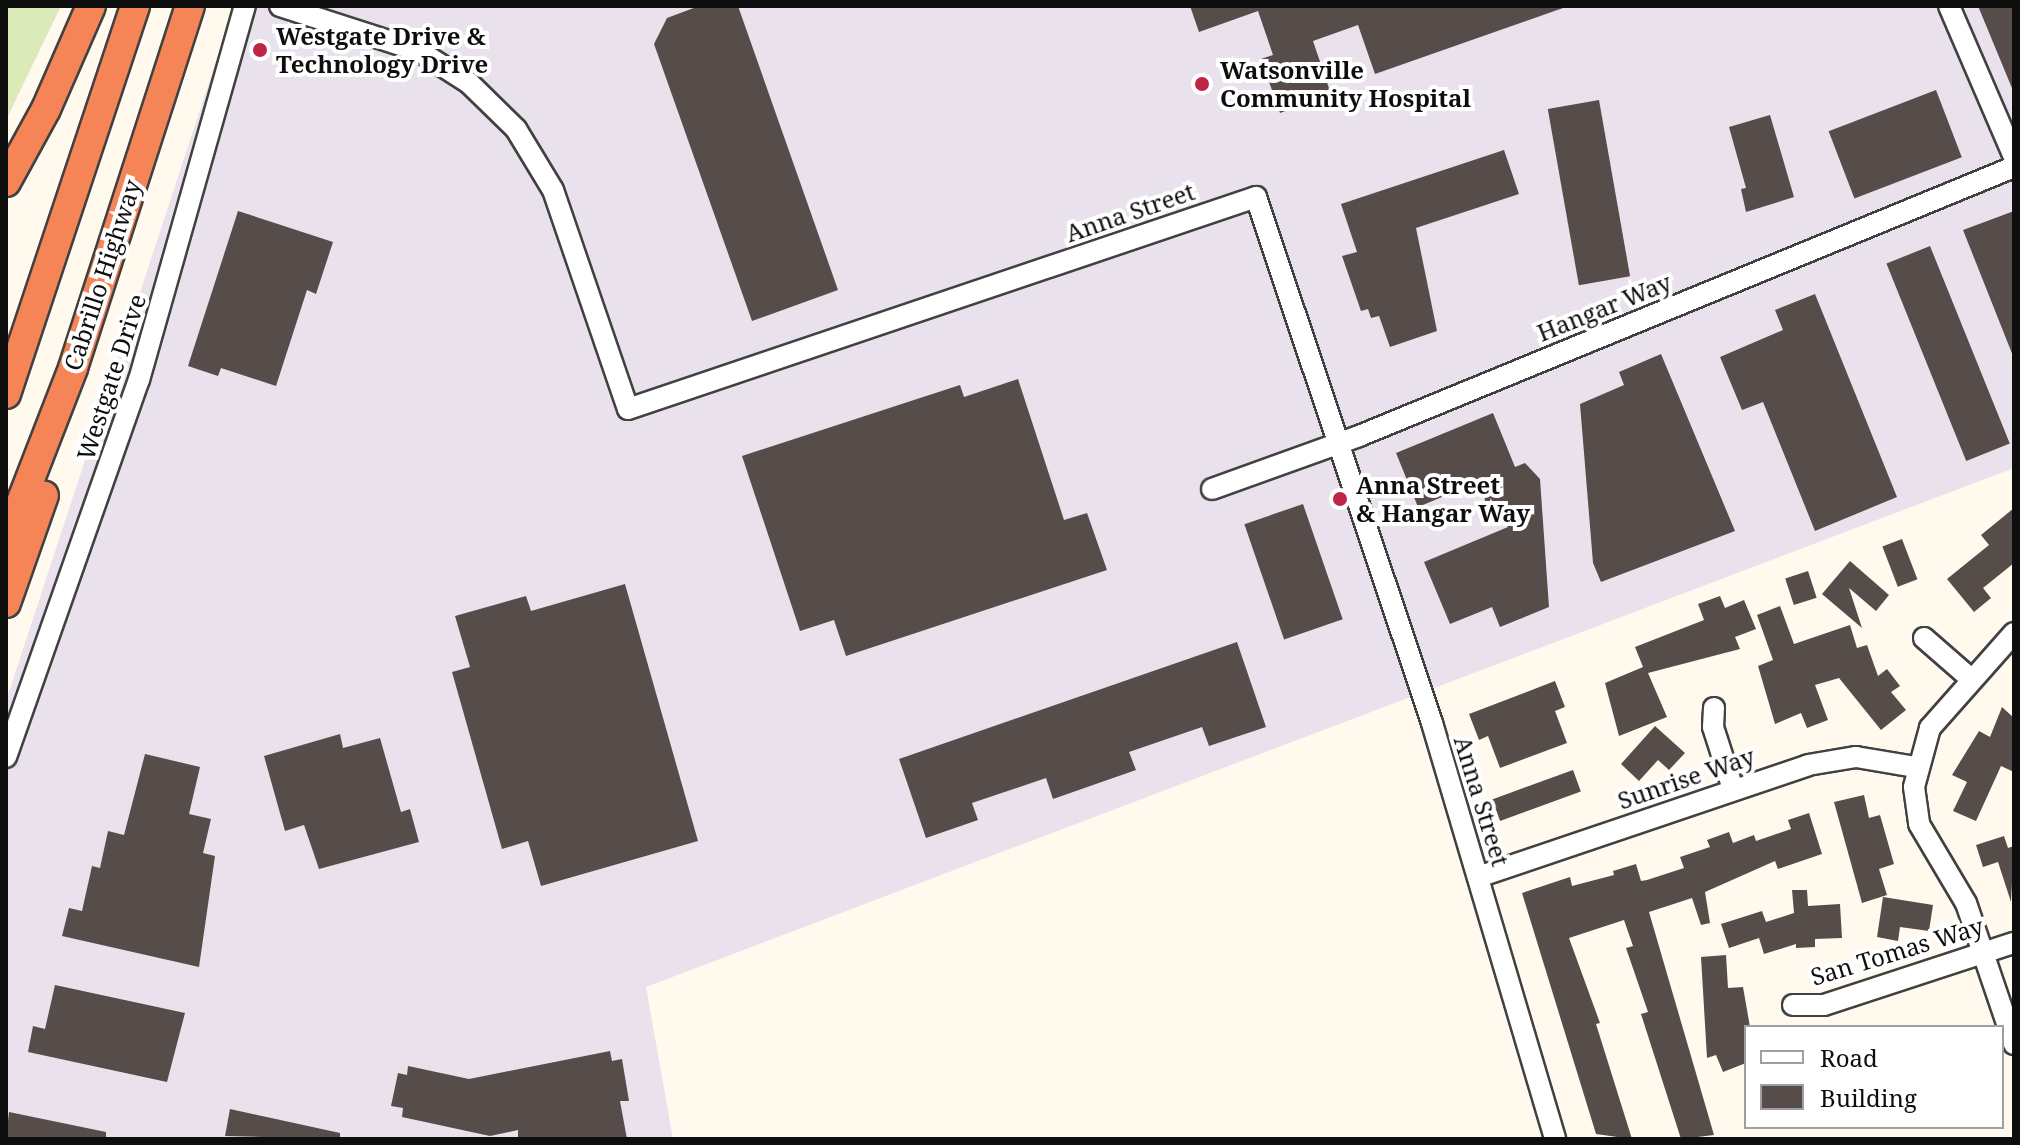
<!DOCTYPE html>
<html>
<head>
<meta charset="utf-8">
<style>
  body { margin:0 }
  #map { position:relative; width:2020px; height:1145px; overflow:hidden; background:#fff9ee; font-family:"Noto Serif",serif }
  div>[style] { position:absolute }
  [style*='--x'] { left:calc(var(--x)*1px); top:calc(var(--y)*1px); width:calc(var(--w)*1px); rotate:calc(var(--a)*1deg) }
  .industrial>* { inset:0; background:#e9e2ec }
  .green>* { inset:0; background:#daeab8 }
  .building>* { inset:0; background:#564d4a; transform-origin:0 0 }
  .roads { filter:drop-shadow(2px 0 #414141) drop-shadow(-2px 0 #414141) drop-shadow(0 2px #414141) drop-shadow(0 -2px #414141) }
  .minor>* { height:20px; margin:-10px; padding:0 10px; transform-origin:10px; border-radius:10px; background:#fff }
  .highway>* { height:28px; margin:-14px; padding:0 14px; transform-origin:14px; border-radius:14px; background:#f58456 }
  .dots>* { width:22px; height:22px; translate:-50% -50%; box-sizing:border-box; border:4px solid #fff; border-radius:50% }
  span { translate:-50% -50%; white-space:nowrap; text-align:center; line-height:1.15; -webkit-text-stroke:8px #fff; paint-order:stroke }
  .poi-label { font-size:24px; color:#0e0e0e; font-weight:700 }
  .left { translate:0 -50%; text-align:left }
  .street-label { font-size:24px; color:#0e0e0e }
  .frame { position:absolute; inset:0; border:8px solid #0e0e0e; pointer-events:none }
  .legend { position:absolute; left:1744px; top:1025px; width:260px; height:104px; box-sizing:border-box; background:#fff; border:2px solid #9f9f9f; margin:0; padding:10px 14px; list-style:none; font-size:24px; color:#0e0e0e }
  .legend li { display:flex; align-items:center; gap:16px; height:40px }
  .legend b { width:40px; border:2px solid #9f9f9f }
</style>
</head>
<body>
<div id="map">
  <div class="industrial">
    <i style="clip-path:polygon(234px 6px,2014px 6px,2014px 468px,646px 987px,673px 1139px,6px 1139px,6px 701px)"></i>
  </div>
  <div class="green">
    <i style="clip-path:polygon(6px 6px,61px 6px,6px 120px)"></i>
  </div>
  <div class="building">
    <i style="clip-path:polygon(699px 6px,738px 6px,838px 290px,752px 321px,654px 44px,667px 18px)"></i>
    <i style="clip-path:polygon(1190px 6px,1562px 6px,1563px 8px,1375px 74px,1358px 25px,1313px 41px,1331px 94px,1280px 113px,1261px 59px,1273px 55px,1258px 11px,1199px 32px)"></i>
    <i style="clip-path:polygon(1978px 6px,2014px 6px,2014px 93px)"></i>
    <i style="left:1936px;top:90px;width:72px;height:115px;rotate:69deg"></i>
    <i style="left:1599px;top:100px;width:179px;height:52px;rotate:80deg"></i>
    <i style="clip-path:polygon(1770px 115px,1794px 197px,1746px 212px,1741px 189px,1746px 188px,1729px 127px)"></i>
    <i style="clip-path:polygon(1504px 150px,1519px 194px,1416px 228px,1437px 331px,1390px 347px,1379px 316px,1371px 318px,1368px 309px,1361px 311px,1342px 256px,1357px 252px,1341px 204px)"></i>
    <i style="clip-path:polygon(238px 211px,333px 242px,316px 294px,307px 290px,276px 386px,221px 368px,218px 376px,188px 366px)"></i>
    <i style="clip-path:polygon(2014px 211px,2014px 356px,2013px 356px,1963px 230px)"></i>
    <i style="left:1930px;top:246px;width:213px;height:47px;rotate:68deg"></i>
    <i style="clip-path:polygon(1815px 294px,1897px 497px,1815px 531px,1763px 402px,1742px 410px,1720px 357px,1783px 330px,1775px 310px)"></i>
    <i style="clip-path:polygon(1661px 354px,1735px 531px,1601px 582px,1593px 563px,1580px 404px,1624px 385px,1619px 372px)"></i>
    <i style="clip-path:polygon(1018px 379px,1064px 520px,1087px 513px,1107px 570px,846px 656px,834px 620px,800px 631px,742px 456px,960px 385px,964px 397px)"></i>
    <i style="clip-path:polygon(1493px 413px,1515px 467px,1525px 463px,1540px 479px,1549px 607px,1500px 627px,1492px 607px,1450px 624px,1424px 562px,1508px 527px,1485px 501px,1483px 480px,1418px 507px,1396px 453px)"></i>
    <i style="left:1303px;top:504px;width:122px;height:62px;rotate:71deg"></i>
    <i style="clip-path:polygon(2014px 508px,2014px 563px,1983px 588px,1991px 598px,1974px 612px,1947px 579px,1989px 545px,1981px 535px)"></i>
    <i style="left:1902px;top:539px;width:43px;height:21px;rotate:69deg"></i>
    <i style="clip-path:polygon(1850px 561px,1889px 595px,1876px 611px,1849px 588px,1862px 628px,1822px 594px)"></i>
    <i style="left:1808px;top:571px;width:28px;height:24px;rotate:72deg"></i>
    <i style="clip-path:polygon(625px 584px,698px 841px,541px 886px,528px 841px,502px 849px,452px 672px,470px 667px,455px 616px,526px 596px,531px 611px)"></i>
    <i style="clip-path:polygon(1720px 596px,1725px 608px,1744px 600px,1756px 629px,1735px 637px,1740px 649px,1648px 673px,1667px 717px,1619px 736px,1605px 683px,1643px 667px,1635px 647px,1704px 620px,1698px 604px)"></i>
    <i style="clip-path:polygon(1780px 606px,1794px 644px,1850px 625px,1857px 648px,1867px 645px,1878px 676px,1887px 669px,1900px 686px,1891px 692px,1906px 710px,1881px 730px,1839px 678px,1815px 685px,1828px 720px,1807px 728px,1801px 713px,1775px 724px,1758px 666px,1773px 660px,1757px 615px)"></i>
    <i style="clip-path:polygon(1237px 642px,1266px 727px,1209px 746px,1202px 727px,1129px 752px,1136px 770px,1053px 799px,1046px 778px,972px 803px,978px 820px,926px 838px,899px 759px)"></i>
    <i style="clip-path:polygon(1555px 681px,1565px 707px,1555px 711px,1567px 743px,1500px 768px,1488px 736px,1479px 740px,1469px 714px)"></i>
    <i style="clip-path:polygon(2002px 707px,2014px 718px,2014px 772px,2001px 766px,1976px 821px,1953px 811px,1967px 782px,1952px 775px,1979px 731px,1990px 737px)"></i>
    <i style="clip-path:polygon(1655px 726px,1685px 753px,1669px 770px,1658px 760px,1639px 781px,1621px 764px)"></i>
    <i style="clip-path:polygon(340px 734px,343px 748px,380px 738px,401px 812px,410px 809px,419px 842px,319px 869px,304px 825px,285px 831px,264px 756px)"></i>
    <i style="clip-path:polygon(145px 754px,200px 767px,189px 814px,211px 819px,203px 853px,215px 856px,199px 967px,62px 936px,69px 908px,82px 911px,92px 866px,100px 868px,108px 831px,124px 835px)"></i>
    <i style="left:1573px;top:770px;width:23px;height:86px;rotate:70deg"></i>
    <i style="clip-path:polygon(1864px 795px,1869px 818px,1880px 815px,1894px 864px,1879px 869px,1887px 895px,1862px 903px,1834px 802px)"></i>
    <i style="clip-path:polygon(1809px 813px,1822px 854px,1778px 869px,1775px 861px,1705px 892px,1710px 923px,1701px 925px,1692px 898px,1649px 912px,1714px 1135px,1681px 1139px,1641px 1014px,1648px 1012px,1626px 948px,1633px 946px,1624px 920px,1569px 938px,1600px 1023px,1596px 1024px,1632px 1139px,1596px 1134px,1522px 893px,1570px 877px,1572px 886px,1614px 875px,1613px 871px,1636px 864px,1641px 881px,1647px 880px,1684px 868px,1680px 857px,1710px 847px,1707px 840px,1729px 832px,1733px 843px,1754px 835px,1756px 841px,1791px 829px,1788px 820px)"></i>
    <i style="clip-path:polygon(2004px 836px,2008px 848px,2014px 846px,2011px 902px,1998px 862px,1983px 867px,1976px 845px)"></i>
    <i style="clip-path:polygon(1792px 890px,1807px 890px,1808px 906px,1840px 904px,1842px 938px,1815px 939px,1815px 947px,1796px 948px,1796px 944px,1764px 954px,1759px 938px,1729px 948px,1721px 924px,1762px 911px,1766px 922px,1794px 913px)"></i>
    <i style="clip-path:polygon(1883px 897px,1933px 905px,1929px 931px,1900px 927px,1898px 941px,1877px 937px)"></i>
    <i style="clip-path:polygon(1726px 955px,1728px 988px,1743px 987px,1750px 1027px,1746px 1063px,1723px 1072px,1716px 1055px,1707px 1058px,1701px 957px)"></i>
    <i style="clip-path:polygon(55px 985px,185px 1013px,167px 1082px,28px 1052px,33px 1026px,45px 1029px)"></i>
    <i style="clip-path:polygon(610px 1051px,612px 1061px,622px 1059px,629px 1101px,620px 1101px,627px 1139px,518px 1139px,518px 1130px,490px 1136px,402px 1117px,403px 1108px,391px 1106px,398px 1073px,407px 1075px,408px 1066px,469px 1079px)"></i>
    <i style="clip-path:polygon(230px 1109px,340px 1133px,340px 1139px,225px 1136px)"></i>
    <i style="clip-path:polygon(9px 1112px,106px 1132px,106px 1139px,6px 1139px)"></i>
  </div>
  <div class="roads">
    <div class="minor">
      <i style="--x:280;--y:6;--w:146;--a:17.9"></i>
      <i style="--x:419;--y:51;--w:59;--a:32.6"></i>
      <i style="--x:469;--y:83;--w:66;--a:44.4"></i>
      <i style="--x:516;--y:129;--w:71;--a:58.8"></i>
      <i style="--x:553;--y:190;--w:231;--a:71.1"></i>
      <i style="--x:628;--y:409;--w:663;--a:-18.65"></i>
      <i style="--x:1256;--y:197;--w:555;--a:71.5"></i>
      <i style="--x:1432;--y:723;--w:434;--a:73.5"></i>
      <i style="--x:1949;--y:6;--w:164;--a:66.7"></i>
      <i style="--x:1212;--y:489;--w:156;--a:-19.8"></i>
      <i style="--x:1359;--y:436;--w:708;--a:-22.33"></i>
      <i style="--x:2014;--y:633;--w:127;--a:131.5"></i>
      <i style="--x:1930;--y:728;--w:61;--a:105.2"></i>
      <i style="--x:1914;--y:787;--w:37;--a:82"></i>
      <i style="--x:1919;--y:824;--w:92;--a:59.3"></i>
      <i style="--x:1966;--y:903;--w:149;--a:71.2"></i>
      <i style="--x:1924;--y:638;--w:62;--a:41.1"></i>
      <i style="--x:1714;--y:708;--w:19;--a:93"></i>
      <i style="--x:1713;--y:727;--w:65;--a:72.1"></i>
      <i style="--x:6;--y:757;--w:400;--a:-70.6"></i>
      <i style="--x:139;--y:380;--w:389;--a:-74.2"></i>
      <i style="--x:1478;--y:877;--w:348;--a:-18.7"></i>
      <i style="--x:1808;--y:765;--w:49;--a:-9.5"></i>
      <i style="--x:1856;--y:757;--w:61;--a:9.5"></i>
      <i style="--x:1793;--y:1005;--w:31;--a:0"></i>
      <i style="--x:1824;--y:1005;--w:200;--a:-18.1"></i>
    </div>
    <div class="highway">
      <i style="--x:6;--y:182;--w:83;--a:-61.3"></i>
      <i style="--x:46;--y:109;--w:112;--a:-66.4"></i>
      <i style="--x:6;--y:394;--w:409;--a:-71.6"></i>
      <i style="--x:6;--y:541;--w:186;--a:-68.8"></i>
      <i style="--x:73;--y:368;--w:380;--a:-72.1"></i>
      <i style="--x:6;--y:603;--w:114;--a:-70.6"></i>
    </div>
  </div>
  <div class="dots">
    <i style="left:260px;top:50px;background:#bf2446"></i>
    <i style="left:1202px;top:84px;background:#bf2446"></i>
    <i style="left:1340px;top:499px;background:#bf2446"></i>
  </div>
  <div class="poi-label">
    <span class="left" style="left:276px;top:50px">Westgate Drive &amp;<br>Technology Drive</span>
    <span class="left" style="left:1220px;top:84px">Watsonville<br>Community Hospital</span>
    <span class="left" style="left:1356px;top:499px">Anna Street<br>&amp; Hangar Way</span>
  </div>
  <div class="street-label">
    <span style="left:1130px;top:212px;rotate:-19deg">Anna Street</span>
    <span style="left:102px;top:275px;rotate:-72deg">Cabrillo Highway</span>
    <span style="left:1604px;top:307px;rotate:-22deg">Hangar Way</span>
    <span style="left:111px;top:377px;rotate:-72deg">Westgate Drive</span>
    <span style="left:1686px;top:778px;rotate:-19deg">Sunrise Way</span>
    <span style="left:1482px;top:801px;rotate:73deg">Anna Street</span>
    <span style="left:1897px;top:951px;rotate:-17deg">San Tomas Way</span>
  </div>
  <div class="frame"></div>
  <ul class="legend">
  <li><b style="height:10px;background:#fff"></b>Road</li>
  <li><b style="height:22px;background:#564d4a"></b>Building</li>
  </ul>
</div>
</body>
</html>
